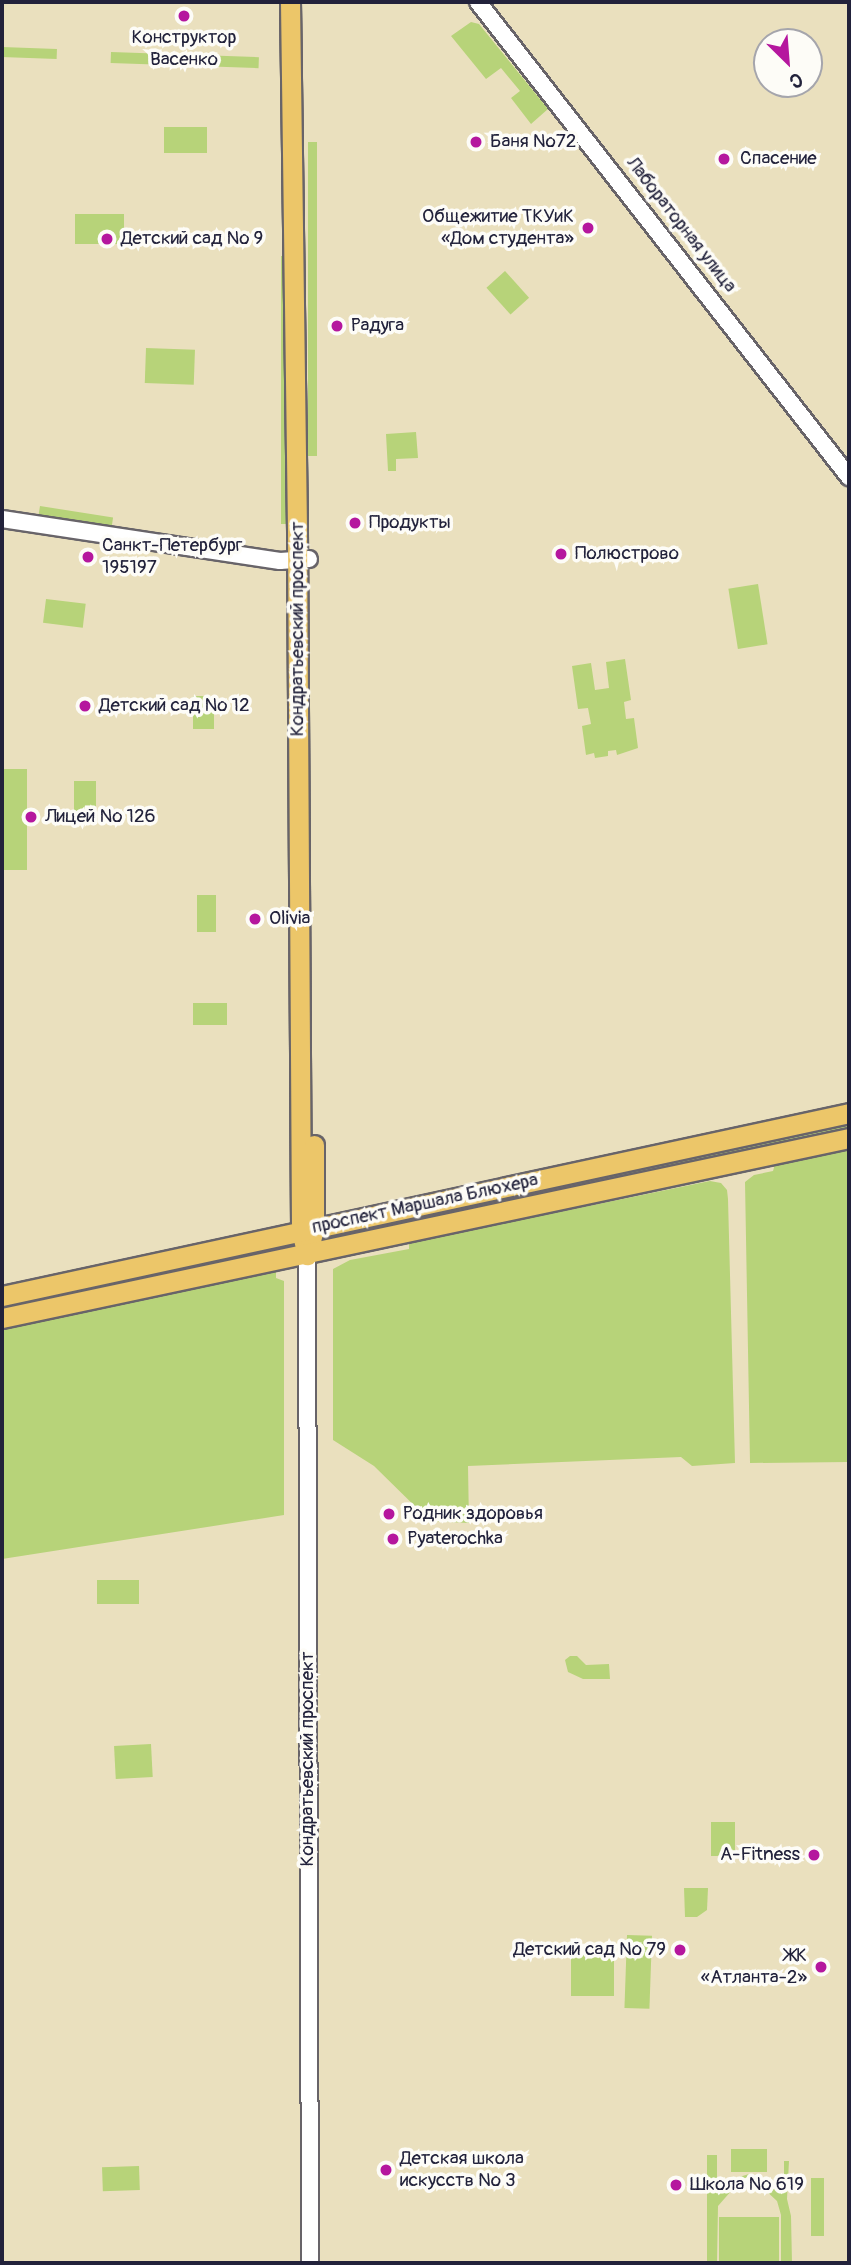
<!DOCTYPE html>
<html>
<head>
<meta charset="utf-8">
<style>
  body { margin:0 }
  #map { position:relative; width:851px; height:2265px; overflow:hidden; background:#eae0be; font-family:Pangolin,sans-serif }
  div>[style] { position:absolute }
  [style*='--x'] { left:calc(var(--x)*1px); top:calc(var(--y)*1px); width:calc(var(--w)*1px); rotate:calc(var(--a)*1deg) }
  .green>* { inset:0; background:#b7d379; transform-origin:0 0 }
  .roads { filter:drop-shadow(2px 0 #686469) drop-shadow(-2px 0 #686469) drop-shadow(0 2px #686469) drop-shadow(0 -2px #686469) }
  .minor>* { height:16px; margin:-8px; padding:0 8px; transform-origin:8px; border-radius:8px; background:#fff }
  .major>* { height:19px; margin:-9.5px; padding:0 9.5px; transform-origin:9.5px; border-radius:9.5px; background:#ecc669 }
  .dots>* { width:19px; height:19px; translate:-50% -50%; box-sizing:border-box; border:4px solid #fdfcf7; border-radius:50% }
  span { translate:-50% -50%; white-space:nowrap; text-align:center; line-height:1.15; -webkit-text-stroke:7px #fdfcf7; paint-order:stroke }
  .poi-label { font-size:19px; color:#22223b }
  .left { translate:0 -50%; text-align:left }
  .right { translate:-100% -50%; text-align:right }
  .street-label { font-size:19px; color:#22223b }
  .frame { position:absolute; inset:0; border:4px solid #22223b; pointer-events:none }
  .north { position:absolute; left:753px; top:28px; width:70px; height:70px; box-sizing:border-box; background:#fdfcf7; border:2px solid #a5a5ac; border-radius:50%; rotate:155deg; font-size:19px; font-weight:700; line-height:28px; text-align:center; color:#22223b }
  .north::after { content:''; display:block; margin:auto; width:24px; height:32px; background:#b5179e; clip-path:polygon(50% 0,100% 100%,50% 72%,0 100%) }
</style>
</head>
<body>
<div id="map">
  <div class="green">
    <i style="clip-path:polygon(471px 22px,479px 24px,548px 109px,531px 124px,511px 98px,520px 91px,501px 68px,486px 79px,451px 36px)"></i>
    <i style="left:2px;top:47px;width:55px;height:10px;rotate:2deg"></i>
    <i style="left:111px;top:52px;width:148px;height:11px;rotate:2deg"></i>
    <i style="left:164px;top:127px;width:43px;height:26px"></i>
    <i style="left:308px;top:142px;width:9px;height:314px"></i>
    <i style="left:75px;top:214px;width:49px;height:30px"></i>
    <i style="left:281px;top:256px;width:7px;height:268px"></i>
    <i style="left:505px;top:271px;width:36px;height:25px;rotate:48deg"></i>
    <i style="left:146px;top:348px;width:49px;height:35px;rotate:2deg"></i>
    <i style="clip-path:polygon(416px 432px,418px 458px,396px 459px,396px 471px,388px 471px,386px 434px)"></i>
    <i style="left:40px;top:506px;width:74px;height:10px;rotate:9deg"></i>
    <i style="left:758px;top:584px;width:61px;height:30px;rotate:81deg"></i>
    <i style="left:46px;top:599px;width:40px;height:24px;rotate:7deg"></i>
    <i style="clip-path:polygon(625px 659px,631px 700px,624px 702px,626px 719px,634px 718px,638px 748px,617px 755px,616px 750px,608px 751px,608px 756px,595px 758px,594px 753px,586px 755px,582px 726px,591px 724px,588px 708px,578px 709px,572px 666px,591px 663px,595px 690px,609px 688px,606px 662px)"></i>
    <i style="left:193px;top:696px;width:21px;height:33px"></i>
    <i style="left:2px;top:769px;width:25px;height:101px"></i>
    <i style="left:74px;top:781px;width:22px;height:43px"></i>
    <i style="left:197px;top:895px;width:19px;height:37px"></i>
    <i style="left:193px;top:1003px;width:34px;height:22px"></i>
    <i style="clip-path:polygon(849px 1123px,849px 1129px,327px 1237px,339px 1230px)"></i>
    <i style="clip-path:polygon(849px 1148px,849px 1462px,750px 1463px,745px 1182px,754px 1175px,773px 1171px,775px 1164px)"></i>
    <i style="clip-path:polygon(710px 1181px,721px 1183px,727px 1190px,728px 1199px,735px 1463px,692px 1466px,681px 1457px,468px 1466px,469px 1523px,430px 1521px,374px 1466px,333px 1440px,333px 1269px,350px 1260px,409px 1249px,409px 1243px)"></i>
    <i style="clip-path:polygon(275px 1248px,275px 1253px,2px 1310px,2px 1304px)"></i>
    <i style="clip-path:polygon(276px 1272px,276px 1278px,284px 1281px,284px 1515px,2px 1559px,2px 1328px)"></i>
    <i style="left:139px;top:1580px;width:24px;height:42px;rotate:90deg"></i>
    <i style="clip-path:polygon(570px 1656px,577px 1656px,586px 1665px,609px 1664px,610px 1679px,583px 1679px,568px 1672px,565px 1660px)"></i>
    <i style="left:151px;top:1744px;width:33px;height:37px;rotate:87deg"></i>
    <i style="left:711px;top:1822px;width:24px;height:34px"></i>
    <i style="clip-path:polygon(684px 1888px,708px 1888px,707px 1910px,697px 1917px,685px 1917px)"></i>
    <i style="left:627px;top:1935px;width:25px;height:73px;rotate:2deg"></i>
    <i style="left:571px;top:1950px;width:43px;height:46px"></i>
    <i style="left:767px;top:2149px;width:23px;height:36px;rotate:90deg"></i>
    <i style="clip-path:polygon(707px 2155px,717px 2155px,717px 2189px,726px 2181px,749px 2174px,772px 2181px,784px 2193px,784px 2161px,789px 2161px,787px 2199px,791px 2216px,792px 2263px,781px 2263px,781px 2215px,777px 2201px,763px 2188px,753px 2185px,732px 2190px,718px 2206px,717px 2263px,707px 2263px)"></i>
    <i style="left:139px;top:2166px;width:24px;height:37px;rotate:88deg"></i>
    <i style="left:811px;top:2178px;width:13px;height:58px"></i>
    <i style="left:719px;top:2217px;width:60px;height:46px"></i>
  </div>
  <div class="roads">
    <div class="minor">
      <i style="--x:478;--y:2;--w:603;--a:52.01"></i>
      <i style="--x:2;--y:519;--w:281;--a:8.6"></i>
      <i style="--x:280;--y:561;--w:29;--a:-4"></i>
      <i style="--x:307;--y:1255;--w:1008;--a:89.83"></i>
    </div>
    <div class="major">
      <i style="--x:290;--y:2;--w:530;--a:89.24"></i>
      <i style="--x:297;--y:532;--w:699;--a:89.67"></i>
      <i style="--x:301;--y:1231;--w:25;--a:76"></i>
      <i style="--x:308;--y:1254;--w:27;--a:-77"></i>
      <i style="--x:314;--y:1228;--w:83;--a:-90"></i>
      <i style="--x:2;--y:1296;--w:867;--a:-12.19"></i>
      <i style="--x:2;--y:1318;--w:866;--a:-12"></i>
    </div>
  </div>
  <div class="dots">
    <i style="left:184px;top:16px;background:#b5179e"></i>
    <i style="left:476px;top:142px;background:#b5179e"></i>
    <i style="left:724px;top:159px;background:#b5179e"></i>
    <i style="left:588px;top:228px;background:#b5179e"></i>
    <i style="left:107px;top:239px;background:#b5179e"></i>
    <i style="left:337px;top:326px;background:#b5179e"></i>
    <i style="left:355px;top:523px;background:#b5179e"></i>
    <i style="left:561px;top:554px;background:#b5179e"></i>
    <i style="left:88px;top:557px;background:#b5179e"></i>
    <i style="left:85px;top:706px;background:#b5179e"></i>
    <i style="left:31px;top:817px;background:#b5179e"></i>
    <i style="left:255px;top:919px;background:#b5179e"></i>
    <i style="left:389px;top:1514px;background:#b5179e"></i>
    <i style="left:393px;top:1539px;background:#b5179e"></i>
    <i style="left:814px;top:1855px;background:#b5179e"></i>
    <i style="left:680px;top:1950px;background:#b5179e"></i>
    <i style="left:821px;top:1967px;background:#b5179e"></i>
    <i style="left:386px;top:2170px;background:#b5179e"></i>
    <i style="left:676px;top:2185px;background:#b5179e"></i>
  </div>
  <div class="poi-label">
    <span style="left:184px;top:49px">Конструктор<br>Васенко</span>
    <span class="left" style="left:490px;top:142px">Баня №72</span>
    <span class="left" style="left:740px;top:159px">Спасение</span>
    <span class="right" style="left:574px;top:228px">Общежитие ТКУиК<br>«Дом студента»</span>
    <span class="left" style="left:121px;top:239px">Детский сад № 9</span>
    <span class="left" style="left:351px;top:326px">Радуга</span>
    <span class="left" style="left:369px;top:523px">Продукты</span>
    <span class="left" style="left:102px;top:557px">Санкт-Петербург<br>195197</span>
    <span class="left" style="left:575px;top:554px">Полюстрово</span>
    <span class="left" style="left:99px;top:706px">Детский сад № 12</span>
    <span class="left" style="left:45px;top:817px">Лицей № 126</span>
    <span class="left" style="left:269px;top:919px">Olivia</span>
    <span class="left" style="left:403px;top:1514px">Родник здоровья</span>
    <span class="left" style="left:407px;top:1539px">Pyaterochka</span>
    <span class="right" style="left:800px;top:1855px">A-Fitness</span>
    <span class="right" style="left:666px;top:1950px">Детский сад № 79</span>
    <span class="right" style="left:807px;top:1967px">ЖК<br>«Атланта-2»</span>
    <span class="left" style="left:400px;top:2170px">Детская школа<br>искусств № 3</span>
    <span class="left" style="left:690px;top:2185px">Школа № 619</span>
  </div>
  <div class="street-label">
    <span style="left:681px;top:225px;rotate:52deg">Лабораторная улица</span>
    <span style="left:298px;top:629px;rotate:-90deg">Кондратьевский проспект</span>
    <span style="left:425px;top:1204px;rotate:-12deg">проспект Маршала Блюхера</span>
    <span style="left:308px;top:1759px;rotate:-90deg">Кондратьевский проспект</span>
  </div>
  <div class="frame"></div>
  <div class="north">С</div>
</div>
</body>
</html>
